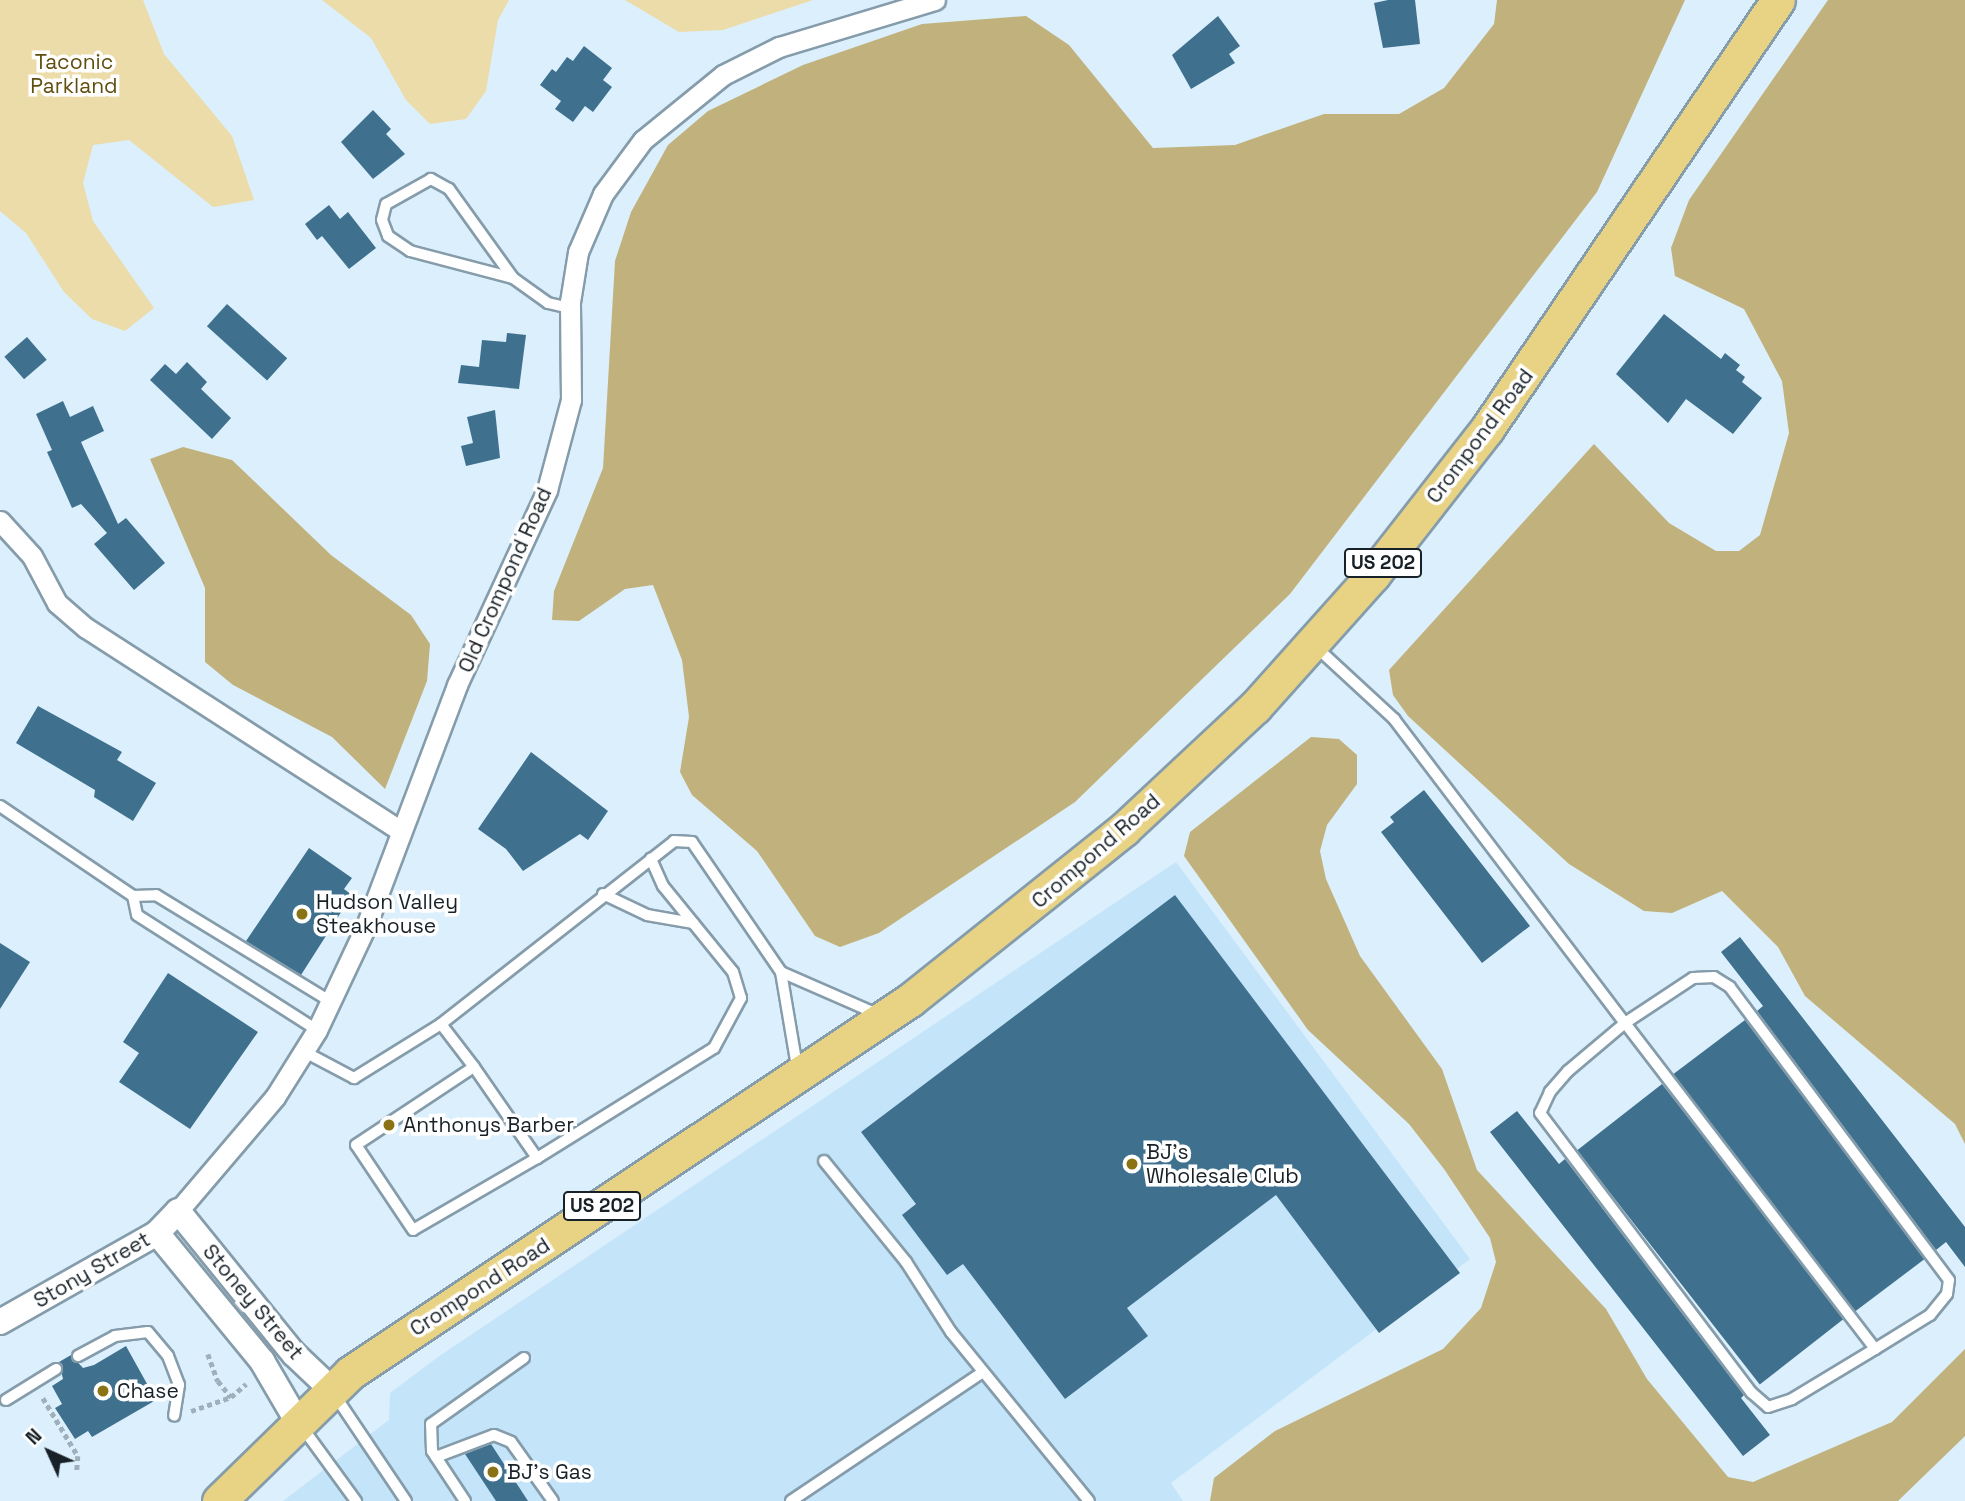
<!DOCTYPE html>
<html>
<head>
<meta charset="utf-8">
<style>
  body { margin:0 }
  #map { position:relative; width:1965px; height:1501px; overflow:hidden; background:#dceffc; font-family:"Space Grotesk",sans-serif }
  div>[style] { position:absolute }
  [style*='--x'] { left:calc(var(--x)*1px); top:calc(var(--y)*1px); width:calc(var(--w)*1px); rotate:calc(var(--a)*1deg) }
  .built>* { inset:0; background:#c4e4f9 }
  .green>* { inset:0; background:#ebdca9 }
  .forest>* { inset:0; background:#c1b27d }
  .building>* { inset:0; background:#3f718f; transform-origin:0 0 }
  .path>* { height:4.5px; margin-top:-2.25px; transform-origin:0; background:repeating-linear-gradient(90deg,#a0b0bb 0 5px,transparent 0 8.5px) }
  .roads { filter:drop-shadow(2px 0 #859cab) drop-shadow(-2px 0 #859cab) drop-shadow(0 2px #859cab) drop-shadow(0 -2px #859cab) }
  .service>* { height:10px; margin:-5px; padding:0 5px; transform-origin:5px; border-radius:5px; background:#fff }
  .minor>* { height:19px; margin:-9.5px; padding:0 9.5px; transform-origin:9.5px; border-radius:9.5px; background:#fff }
  .tertiary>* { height:24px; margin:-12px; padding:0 12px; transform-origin:12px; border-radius:12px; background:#fff }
  .trunk>* { height:33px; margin:-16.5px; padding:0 16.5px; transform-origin:16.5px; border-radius:16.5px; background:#e8d284 }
  .dots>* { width:19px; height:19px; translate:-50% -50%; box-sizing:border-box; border:4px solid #fff; border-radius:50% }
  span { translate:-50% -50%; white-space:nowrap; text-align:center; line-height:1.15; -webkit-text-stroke:7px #fff; paint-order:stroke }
  .shield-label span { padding:2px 5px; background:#fff; border:2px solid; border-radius:5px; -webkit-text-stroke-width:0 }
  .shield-label { font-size:19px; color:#182127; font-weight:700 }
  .park-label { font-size:21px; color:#5f4e0d }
  .street-label { font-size:21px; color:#182127 }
  .poi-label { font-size:21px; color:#182127 }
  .left { translate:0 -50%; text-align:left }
  .north { position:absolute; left:14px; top:1417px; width:70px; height:70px; -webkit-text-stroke:5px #fff; paint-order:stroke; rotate:315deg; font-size:19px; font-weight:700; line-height:28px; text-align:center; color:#182127 }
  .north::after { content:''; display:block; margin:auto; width:24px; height:32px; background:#182127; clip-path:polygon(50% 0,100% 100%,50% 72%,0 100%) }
</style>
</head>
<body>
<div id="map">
  <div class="built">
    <i style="clip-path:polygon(1176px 862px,1470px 1259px,1171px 1483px,1183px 1501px,283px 1501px,389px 1420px,390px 1393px,438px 1357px)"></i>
  </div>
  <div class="green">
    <i style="clip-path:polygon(0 0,143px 0,164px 54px,232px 136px,254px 200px,213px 207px,129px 140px,93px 145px,83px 183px,93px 221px,154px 308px,125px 331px,92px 319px,64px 292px,26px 233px,0 211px)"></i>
    <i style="clip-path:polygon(322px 0,509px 0,498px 20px,486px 91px,466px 119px,430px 124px,406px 100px,371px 38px)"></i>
    <i style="clip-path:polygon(625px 0,813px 0,723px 30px,679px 32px)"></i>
  </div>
  <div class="forest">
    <i style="clip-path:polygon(1497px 0,1685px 0,1597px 192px,1290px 594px,1075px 802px,879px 933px,840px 947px,815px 936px,757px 851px,692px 795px,680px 772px,689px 717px,682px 660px,653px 585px,625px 589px,579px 621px,552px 620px,554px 591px,603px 468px,615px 261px,631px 212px,668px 145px,708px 111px,803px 65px,922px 24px,1026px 16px,1069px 45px,1153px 148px,1235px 145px,1324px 114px,1399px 114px,1444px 88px,1494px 24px)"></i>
    <i style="clip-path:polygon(1828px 0,1965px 0,1965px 1144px,1955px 1124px,1805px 996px,1778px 947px,1722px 891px,1672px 913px,1644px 911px,1569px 864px,1408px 716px,1393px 695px,1389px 670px,1594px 444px,1669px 523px,1716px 551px,1739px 551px,1760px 535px,1789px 433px,1782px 381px,1744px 309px,1675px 276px,1671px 248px,1689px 200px)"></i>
    <i style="clip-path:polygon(183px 447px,232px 460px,331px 555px,411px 615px,430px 644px,427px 681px,385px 789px,332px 737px,233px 685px,205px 662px,205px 588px,150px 459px)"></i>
    <i style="clip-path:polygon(1311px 737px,1339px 739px,1357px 755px,1357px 784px,1327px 825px,1320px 851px,1326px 879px,1360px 956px,1442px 1069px,1477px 1170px,1606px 1309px,1647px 1379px,1728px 1477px,1753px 1482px,1892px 1422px,1965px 1349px,1965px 1436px,1898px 1501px,1210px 1501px,1214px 1478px,1275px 1431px,1443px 1349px,1481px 1308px,1496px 1262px,1490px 1238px,1444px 1169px,1409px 1124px,1308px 1030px,1184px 856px,1190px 832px)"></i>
  </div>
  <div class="building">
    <i style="clip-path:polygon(1388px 0,1415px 0,1420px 44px,1383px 48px,1374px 3px)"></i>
    <i style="clip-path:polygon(1218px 16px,1240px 46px,1229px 54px,1235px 63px,1191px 89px,1172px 55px)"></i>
    <i style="clip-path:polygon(584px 46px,612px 68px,603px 80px,612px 87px,593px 112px,585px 106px,573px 122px,555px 109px,561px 101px,540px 85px,552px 69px,556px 72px,567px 57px,573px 61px)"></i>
    <i style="clip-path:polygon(373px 110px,391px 129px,386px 134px,405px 154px,373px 179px,341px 142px)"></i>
    <i style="clip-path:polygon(329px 205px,340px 219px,348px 212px,376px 248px,349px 269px,322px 236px,317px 240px,305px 224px)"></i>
    <i style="left:227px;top:304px;width:81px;height:30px;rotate:42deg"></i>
    <i style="clip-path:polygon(1664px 314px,1721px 359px,1725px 353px,1740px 365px,1736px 370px,1745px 377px,1742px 382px,1762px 398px,1733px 434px,1686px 399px,1668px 423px,1616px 374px)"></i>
    <i style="clip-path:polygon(507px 333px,526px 335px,519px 389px,458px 383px,461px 365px,479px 367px,482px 340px,506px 342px)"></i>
    <i style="left:27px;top:337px;width:30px;height:30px;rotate:49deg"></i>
    <i style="clip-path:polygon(187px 362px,207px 382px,201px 389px,231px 418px,212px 439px,150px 380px,165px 364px,176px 374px)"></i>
    <i style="clip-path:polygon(63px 401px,70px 417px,93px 406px,104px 431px,81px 442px,118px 524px,126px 518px,165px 563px,134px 590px,94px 544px,107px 533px,81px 504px,72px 508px,47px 452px,52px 450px,36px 414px)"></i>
    <i style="clip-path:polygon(495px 410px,500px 458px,466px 466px,461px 446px,473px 443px,467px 417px)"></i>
    <i style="clip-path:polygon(38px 706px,122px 752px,117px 760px,156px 783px,133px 821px,94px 797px,95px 790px,16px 743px)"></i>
    <i style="clip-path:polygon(531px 752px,608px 811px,588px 840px,580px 834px,523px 871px,506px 849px,478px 829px)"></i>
    <i style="clip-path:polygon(1424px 790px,1530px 926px,1482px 963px,1381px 832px,1394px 822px,1390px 817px)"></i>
    <i style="clip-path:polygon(309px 848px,352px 878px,344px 889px,352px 895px,301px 975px,246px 941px)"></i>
    <i style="clip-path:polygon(1175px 895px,1460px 1273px,1379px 1333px,1276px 1195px,1127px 1308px,1148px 1336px,1065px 1399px,963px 1264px,947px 1275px,902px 1215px,916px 1204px,861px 1132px)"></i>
    <i style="clip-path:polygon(1740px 937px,1965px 1227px,1965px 1267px,1946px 1242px,1936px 1250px,1757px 1011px,1763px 1006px,1721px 952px)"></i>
    <i style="clip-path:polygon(0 943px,30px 962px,0 1009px)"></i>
    <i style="clip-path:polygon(168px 973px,258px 1032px,190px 1129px,119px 1082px,139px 1053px,123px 1042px)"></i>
    <i style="left:1745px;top:1020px;width:299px;height:90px;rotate:53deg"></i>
    <i style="left:1662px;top:1084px;width:297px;height:108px;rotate:52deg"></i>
    <i style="clip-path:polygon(1517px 1111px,1559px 1164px,1565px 1159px,1744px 1395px,1741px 1398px,1770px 1435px,1743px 1456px,1490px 1132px)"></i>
    <i style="clip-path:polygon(126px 1346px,156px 1400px,92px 1437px,88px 1431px,75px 1439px,55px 1408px,62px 1404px,52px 1386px,63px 1379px,59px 1362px,71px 1355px,83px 1368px,94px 1365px)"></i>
    <i style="clip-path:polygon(491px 1444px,528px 1501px,496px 1501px,465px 1454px)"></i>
  </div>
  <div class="path">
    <i style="--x:208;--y:1354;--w:29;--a:70"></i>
    <i style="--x:218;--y:1381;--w:21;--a:51"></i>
    <i style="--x:43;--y:1398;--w:68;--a:58.9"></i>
    <i style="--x:78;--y:1456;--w:15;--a:94"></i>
    <i style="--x:191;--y:1411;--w:42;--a:-19.3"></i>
    <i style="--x:231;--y:1397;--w:20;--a:-41"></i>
  </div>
  <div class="roads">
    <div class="service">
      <i style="--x:513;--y:278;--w:110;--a:-125.7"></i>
      <i style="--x:449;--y:189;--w:21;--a:-151"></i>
      <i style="--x:431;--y:179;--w:51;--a:150.9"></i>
      <i style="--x:386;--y:204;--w:16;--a:104"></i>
      <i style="--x:382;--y:220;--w:17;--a:69"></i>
      <i style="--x:388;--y:236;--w:27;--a:34"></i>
      <i style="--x:410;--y:251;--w:106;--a:14.7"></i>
      <i style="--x:513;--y:278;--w:43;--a:35.5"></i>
      <i style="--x:548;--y:303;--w:23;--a:13"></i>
      <i style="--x:1315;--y:646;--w:108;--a:42.7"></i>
      <i style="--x:1394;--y:719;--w:382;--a:52.8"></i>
      <i style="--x:1625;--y:1023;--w:75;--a:139.9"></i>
      <i style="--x:1568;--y:1071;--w:28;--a:131"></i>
      <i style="--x:1550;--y:1092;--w:23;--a:115"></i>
      <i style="--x:1540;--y:1113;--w:351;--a:52.9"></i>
      <i style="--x:1752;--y:1393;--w:21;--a:41"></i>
      <i style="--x:1768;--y:1407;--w:25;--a:-18"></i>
      <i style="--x:1792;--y:1399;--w:97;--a:-31.1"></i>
      <i style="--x:1875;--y:1349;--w:65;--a:-31.7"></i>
      <i style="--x:1930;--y:1315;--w:27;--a:-51"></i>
      <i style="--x:1947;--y:1294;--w:14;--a:-82"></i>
      <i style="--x:1949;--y:1280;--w:366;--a:-126.8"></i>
      <i style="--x:1730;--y:987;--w:19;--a:-148"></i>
      <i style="--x:1714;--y:977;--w:21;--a:177"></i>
      <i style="--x:1693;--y:978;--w:82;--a:146.5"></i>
      <i style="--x:1625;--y:1023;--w:411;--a:52.5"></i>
      <i style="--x:0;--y:806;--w:161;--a:34.1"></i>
      <i style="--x:133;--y:896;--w:23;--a:-2"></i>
      <i style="--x:156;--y:895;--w:205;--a:31.4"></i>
      <i style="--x:603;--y:894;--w:49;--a:25.5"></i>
      <i style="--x:647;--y:915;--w:47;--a:9.9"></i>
      <i style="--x:133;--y:896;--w:19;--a:78"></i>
      <i style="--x:137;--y:915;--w:214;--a:32.6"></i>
      <i style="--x:781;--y:972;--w:105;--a:23.6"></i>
      <i style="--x:441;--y:1024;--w:54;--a:52.5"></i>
      <i style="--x:474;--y:1067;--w:111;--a:55.3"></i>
      <i style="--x:537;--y:1158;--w:143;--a:149.9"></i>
      <i style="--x:413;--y:1230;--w:102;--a:-123.8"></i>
      <i style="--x:356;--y:1145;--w:141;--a:-33.5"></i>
      <i style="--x:303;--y:1051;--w:58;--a:27.9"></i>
      <i style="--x:354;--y:1078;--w:102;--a:-31.8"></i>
      <i style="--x:441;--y:1024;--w:296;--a:-38.1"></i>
      <i style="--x:674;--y:841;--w:18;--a:3"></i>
      <i style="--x:692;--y:842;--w:158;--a:55.6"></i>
      <i style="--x:781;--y:972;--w:96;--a:80.4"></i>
      <i style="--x:537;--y:1158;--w:208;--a:-31.9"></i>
      <i style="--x:714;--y:1048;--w:57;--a:-61.6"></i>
      <i style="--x:741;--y:998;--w:27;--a:-107"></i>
      <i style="--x:733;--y:972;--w:111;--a:-129.1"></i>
      <i style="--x:663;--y:886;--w:30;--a:-114"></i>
      <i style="--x:824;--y:1161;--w:130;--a:50.9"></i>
      <i style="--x:906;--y:1262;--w:83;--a:57.3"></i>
      <i style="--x:951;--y:1332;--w:218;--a:50.8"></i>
      <i style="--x:78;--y:1356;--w:42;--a:-28.4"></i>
      <i style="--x:115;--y:1336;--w:33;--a:-7"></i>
      <i style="--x:148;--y:1332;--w:31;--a:50"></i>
      <i style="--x:168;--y:1356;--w:31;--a:69"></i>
      <i style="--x:179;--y:1385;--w:31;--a:99"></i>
      <i style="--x:334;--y:1394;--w:129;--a:56.1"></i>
      <i style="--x:6;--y:1400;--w:59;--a:-31.8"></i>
      <i style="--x:302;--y:1427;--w:92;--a:53.9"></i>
      <i style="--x:436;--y:1457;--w:62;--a:-20.8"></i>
      <i style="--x:494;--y:1435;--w:18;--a:22"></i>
      <i style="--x:511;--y:1442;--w:72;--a:54.6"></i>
      <i style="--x:465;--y:1501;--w:60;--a:-123.4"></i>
      <i style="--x:432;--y:1451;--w:27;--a:-92"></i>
      <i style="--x:431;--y:1424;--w:114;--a:-35.4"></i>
      <i style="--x:791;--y:1501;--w:231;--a:-33.9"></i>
    </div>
    <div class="minor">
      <i style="--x:0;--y:521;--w:47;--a:47.6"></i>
      <i style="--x:32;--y:556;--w:53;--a:62"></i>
      <i style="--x:57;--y:603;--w:38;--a:41"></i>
      <i style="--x:86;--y:628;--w:373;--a:32.8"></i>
      <i style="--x:178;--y:1211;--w:150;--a:-49.6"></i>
      <i style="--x:275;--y:1097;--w:79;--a:-57.9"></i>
      <i style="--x:317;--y:1030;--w:115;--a:-64.8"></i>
      <i style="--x:366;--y:926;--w:258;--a:-69.3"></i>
      <i style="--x:457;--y:685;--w:215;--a:-65.2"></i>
      <i style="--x:547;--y:490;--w:93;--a:-75.1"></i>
      <i style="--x:571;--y:400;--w:98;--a:-90.6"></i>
      <i style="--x:570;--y:302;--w:51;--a:-80.9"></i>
      <i style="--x:578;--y:252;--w:63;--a:-66.7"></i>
      <i style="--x:603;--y:194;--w:67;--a:-53.5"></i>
      <i style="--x:643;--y:140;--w:103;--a:-39.1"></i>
      <i style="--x:723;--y:75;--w:63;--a:-26.6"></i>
      <i style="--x:779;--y:47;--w:163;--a:-16.8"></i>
    </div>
    <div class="tertiary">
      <i style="--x:157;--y:1233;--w:166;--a:50.6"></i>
      <i style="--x:262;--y:1361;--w:69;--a:59.7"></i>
      <i style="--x:0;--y:1322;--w:180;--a:-29.5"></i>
      <i style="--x:157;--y:1233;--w:30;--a:-46"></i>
      <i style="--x:178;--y:1211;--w:184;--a:51"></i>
      <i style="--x:294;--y:1354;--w:52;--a:43.5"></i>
    </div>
    <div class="trunk">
      <i style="--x:219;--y:1501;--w:183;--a:-44.3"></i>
      <i style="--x:350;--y:1373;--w:673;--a:-33.67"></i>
      <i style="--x:910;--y:1000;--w:274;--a:-38.6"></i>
      <i style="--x:1124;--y:829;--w:179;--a:-43"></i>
      <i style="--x:1255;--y:707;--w:177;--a:-48.2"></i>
      <i style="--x:1373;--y:575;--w:185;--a:-52"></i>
      <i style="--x:1487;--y:429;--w:518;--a:-55.85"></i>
    </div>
  </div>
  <div class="dots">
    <i style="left:302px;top:914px;background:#8a7315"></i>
    <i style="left:389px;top:1125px;background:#8a7315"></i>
    <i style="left:1132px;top:1164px;background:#8a7315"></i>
    <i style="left:103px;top:1391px;background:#8a7315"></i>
    <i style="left:493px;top:1472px;background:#8a7315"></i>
  </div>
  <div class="shield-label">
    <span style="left:1383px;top:563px">US 202</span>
    <span style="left:602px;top:1206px">US 202</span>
  </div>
  <div class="park-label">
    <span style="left:74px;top:74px">Taconic<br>Parkland</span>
  </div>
  <div class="street-label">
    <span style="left:1480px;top:436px;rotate:-53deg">Crompond Road</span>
    <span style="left:505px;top:580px;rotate:-66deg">Old Crompond Road</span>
    <span style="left:1096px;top:851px;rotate:-41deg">Crompond Road</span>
    <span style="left:92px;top:1270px;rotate:-30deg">Stony Street</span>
    <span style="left:480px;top:1287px;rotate:-33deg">Crompond Road</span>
    <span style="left:253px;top:1302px;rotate:50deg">Stoney Street</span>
  </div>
  <div class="poi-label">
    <span class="left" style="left:316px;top:914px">Hudson Valley<br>Steakhouse</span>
    <span class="left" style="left:403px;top:1125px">Anthonys Barber</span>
    <span class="left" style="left:1146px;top:1164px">BJ's<br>Wholesale Club</span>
    <span class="left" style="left:117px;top:1391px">Chase</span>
    <span class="left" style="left:507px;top:1472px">BJ's Gas</span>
  </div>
  <div class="north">N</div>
</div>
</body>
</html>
